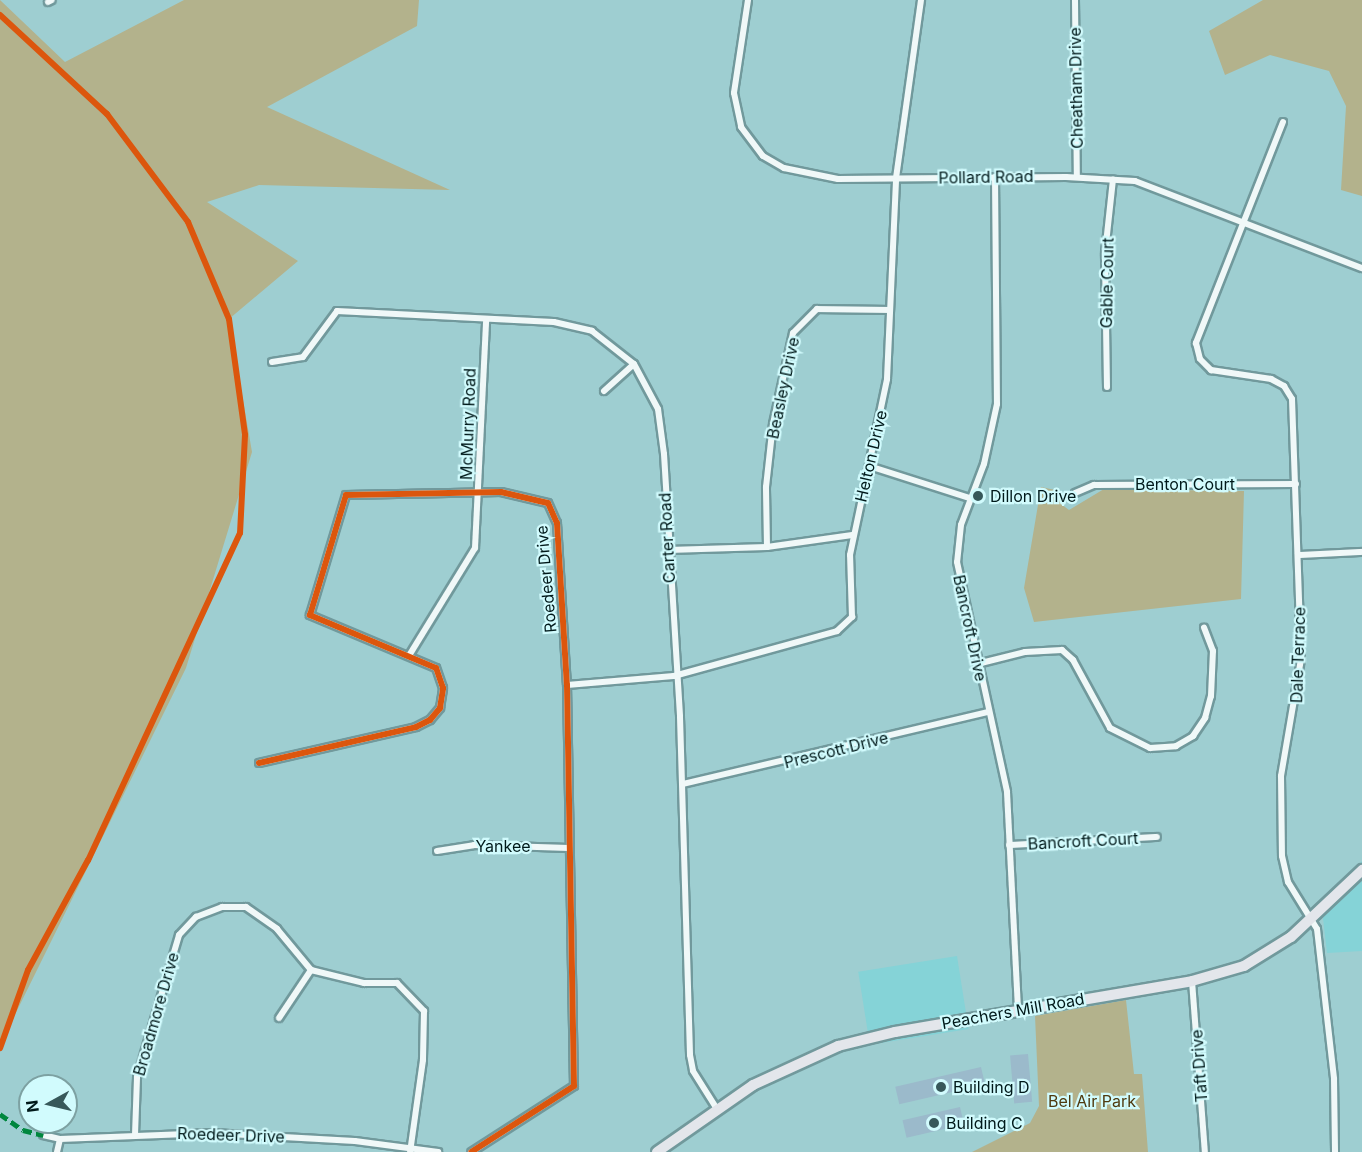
<!DOCTYPE html>
<html>
<head>
<meta charset="utf-8">
<style>
  body { margin:0 }
  #map { position:relative; width:1362px; height:1152px; overflow:hidden; background:#9eced1; font-family:Inter,sans-serif }
  div>[style] { position:absolute }
  [style*='--x'] { left:calc(var(--x)*1px); top:calc(var(--y)*1px); width:calc(var(--w)*1px); rotate:calc(var(--a)*1deg) }
  .built>* { inset:0; background:#85d3d7; transform-origin:0 0 }
  .green>* { inset:0; background:#b3b28c }
  .building>* { inset:0; background:#9bbacb; transform-origin:0 0 }
  .roads { filter:drop-shadow(2px 0 #71999c) drop-shadow(-2px 0 #71999c) drop-shadow(0 2px #71999c) drop-shadow(0 -2px #71999c) }
  .minor>* { height:6px; margin:-3px; padding:0 3px; transform-origin:3px; border-radius:3px; background:#f0f8f8 }
  .primary>* { height:10px; margin:-5px; padding:0 5px; transform-origin:5px; border-radius:5px; background:#e3e6eb }
  .quiet>* { height:4.5px; margin-top:-2.25px; transform-origin:0; background:repeating-linear-gradient(90deg,#00873e 0 9px,transparent 0 13.5px) }
  .cycleway>* { height:6px; margin:-3px; padding:0 3px; transform-origin:3px; border-radius:3px; background:#dc560d }
  .dots>* { width:16px; height:16px; translate:-50% -50%; box-sizing:border-box; border:3px solid #d1fbfd; border-radius:50% }
  span { translate:-50% -50%; white-space:nowrap; text-align:center; line-height:1.15; -webkit-text-stroke:4.5px #d1fbfd; paint-order:stroke }
  .street-label { font-size:16px; color:#00191a }
  .poi-label { font-size:16px; color:#00191a }
  .left { translate:0 -50%; text-align:left }
  .park-label { font-size:16px; color:#4f390f }
  .north { position:absolute; left:18px; top:1074px; width:60px; height:60px; box-sizing:border-box; background:#d1fbfd; border:2px solid #7da1a2; border-radius:50%; rotate:262deg; font-size:16px; font-weight:700; line-height:24px; text-align:center; color:#00191a }
  .north::after { content:''; display:block; margin:auto; width:21px; height:27px; background:#37585a; clip-path:polygon(50% 0,100% 100%,50% 72%,0 100%) }
</style>
</head>
<body>
<div id="map">
  <div class="built">
    <i style="clip-path:polygon(1362px 861px,1362px 951px,1327px 953px,1321px 901px)"></i>
    <i style="left:957px;top:956px;width:74px;height:100px;rotate:81deg"></i>
  </div>
  <div class="green">
    <i style="clip-path:polygon(0 0,65px 62px,184px 0,419px 0,417px 26px,267px 107px,450px 190px,259px 185px,207px 202px,298px 261px,229px 319px,252px 452px,186px 668px,0 1045px)"></i>
    <i style="clip-path:polygon(1263px 0,1362px 0,1362px 196px,1341px 190px,1346px 106px,1329px 71px,1270px 55px,1225px 75px,1209px 31px)"></i>
    <i style="clip-path:polygon(1041px 487px,1060px 491px,1061px 504px,1069px 510px,1104px 489px,1244px 491px,1241px 599px,1034px 622px,1024px 588px)"></i>
    <i style="clip-path:polygon(1126px 1000px,1134px 1074px,1142px 1074px,1148px 1152px,972px 1152px,1030px 1123px,1039px 1106px,1035px 1016px)"></i>
  </div>
  <div class="building">
    <i style="left:1028px;top:1054px;width:48px;height:18px;rotate:85deg"></i>
    <i style="left:981px;top:1067px;width:18px;height:88px;rotate:77deg"></i>
    <i style="left:960px;top:1107px;width:18px;height:59px;rotate:77deg"></i>
  </div>
  <div class="roads">
    <div class="minor">
      <i style="--x:748;--y:0;--w:94;--a:98.6"></i>
      <i style="--x:734;--y:93;--w:35;--a:78"></i>
      <i style="--x:741;--y:127;--w:36;--a:53"></i>
      <i style="--x:763;--y:156;--w:24;--a:30"></i>
      <i style="--x:784;--y:168;--w:55;--a:11.5"></i>
      <i style="--x:838;--y:179;--w:228;--a:-0.5"></i>
      <i style="--x:1066;--y:177;--w:69;--a:3.3"></i>
      <i style="--x:1135;--y:181;--w:243;--a:21"></i>
      <i style="--x:1075;--y:0;--w:177;--a:89.4"></i>
      <i style="--x:48;--y:2;--w:4;--a:-27"></i>
      <i style="--x:1283;--y:122;--w:238;--a:111.5"></i>
      <i style="--x:1196;--y:343;--w:16;--a:76"></i>
      <i style="--x:1200;--y:359;--w:16;--a:45"></i>
      <i style="--x:1211;--y:370;--w:61;--a:8.5"></i>
      <i style="--x:1271;--y:379;--w:15;--a:28"></i>
      <i style="--x:1284;--y:386;--w:15;--a:58"></i>
      <i style="--x:1292;--y:399;--w:260;--a:88"></i>
      <i style="--x:1301;--y:659;--w:119;--a:99.7"></i>
      <i style="--x:1281;--y:776;--w:80;--a:89.3"></i>
      <i style="--x:1282;--y:856;--w:27;--a:77"></i>
      <i style="--x:1288;--y:882;--w:55;--a:58.3"></i>
      <i style="--x:1317;--y:929;--w:151;--a:83.5"></i>
      <i style="--x:1334;--y:1079;--w:73;--a:89.2"></i>
      <i style="--x:995;--y:177;--w:227;--a:89.5"></i>
      <i style="--x:997;--y:404;--w:61;--a:102.2"></i>
      <i style="--x:984;--y:464;--w:65;--a:110.7"></i>
      <i style="--x:961;--y:525;--w:37;--a:96"></i>
      <i style="--x:957;--y:562;--w:235;--a:77.7"></i>
      <i style="--x:1007;--y:792;--w:218;--a:87.1"></i>
      <i style="--x:272;--y:362;--w:31;--a:-9"></i>
      <i style="--x:303;--y:357;--w:57;--a:-53.5"></i>
      <i style="--x:337;--y:311;--w:217;--a:2.9"></i>
      <i style="--x:554;--y:322;--w:39;--a:13"></i>
      <i style="--x:592;--y:331;--w:53;--a:38.2"></i>
      <i style="--x:634;--y:364;--w:51;--a:61.9"></i>
      <i style="--x:658;--y:409;--w:45;--a:82.4"></i>
      <i style="--x:664;--y:454;--w:263;--a:86.5"></i>
      <i style="--x:680;--y:717;--w:338;--a:88.3"></i>
      <i style="--x:690;--y:1055;--w:16;--a:79"></i>
      <i style="--x:693;--y:1071;--w:45;--a:57.7"></i>
      <i style="--x:1107;--y:387;--w:134;--a:-90.9"></i>
      <i style="--x:1105;--y:253;--w:74;--a:-83.8"></i>
      <i style="--x:604;--y:391;--w:40;--a:-42"></i>
      <i style="--x:869;--y:466;--w:105;--a:17.7"></i>
      <i style="--x:1075;--y:493;--w:21;--a:-23"></i>
      <i style="--x:1094;--y:485;--w:202;--a:-0.3"></i>
      <i style="--x:767;--y:547;--w:60;--a:-91"></i>
      <i style="--x:766;--y:487;--w:63;--a:-83.7"></i>
      <i style="--x:773;--y:424;--w:93;--a:-77.6"></i>
      <i style="--x:793;--y:333;--w:34;--a:-45"></i>
      <i style="--x:817;--y:309;--w:71;--a:0.8"></i>
      <i style="--x:668;--y:550;--w:99;--a:-1.7"></i>
      <i style="--x:767;--y:547;--w:86;--a:-8"></i>
      <i style="--x:1298;--y:555;--w:64;--a:-2.7"></i>
      <i style="--x:410;--y:654;--w:124;--a:-58.5"></i>
      <i style="--x:475;--y:548;--w:228;--a:-87.2"></i>
      <i style="--x:977;--y:664;--w:49;--a:-14"></i>
      <i style="--x:1025;--y:652;--w:37;--a:-3"></i>
      <i style="--x:1062;--y:650;--w:15;--a:42"></i>
      <i style="--x:1073;--y:660;--w:77;--a:61.4"></i>
      <i style="--x:1110;--y:728;--w:45;--a:26.6"></i>
      <i style="--x:1150;--y:748;--w:26;--a:-4"></i>
      <i style="--x:1176;--y:746;--w:20;--a:-30"></i>
      <i style="--x:1193;--y:736;--w:22;--a:-56"></i>
      <i style="--x:1205;--y:718;--w:23;--a:-75"></i>
      <i style="--x:1211;--y:696;--w:45;--a:-87.5"></i>
      <i style="--x:1213;--y:651;--w:25;--a:-111"></i>
      <i style="--x:567;--y:685;--w:107;--a:-4.8"></i>
      <i style="--x:674;--y:676;--w:169;--a:-15.4"></i>
      <i style="--x:837;--y:631;--w:21;--a:-43"></i>
      <i style="--x:852;--y:617;--w:62;--a:-91.8"></i>
      <i style="--x:850;--y:555;--w:180;--a:-78.1"></i>
      <i style="--x:887;--y:379;--w:201;--a:-87.4"></i>
      <i style="--x:896;--y:178;--w:180;--a:-82"></i>
      <i style="--x:259;--y:763;--w:161;--a:-12.9"></i>
      <i style="--x:416;--y:727;--w:16;--a:-27"></i>
      <i style="--x:430;--y:720;--w:16;--a:-50"></i>
      <i style="--x:440;--y:708;--w:20;--a:-81"></i>
      <i style="--x:443;--y:688;--w:21;--a:-109"></i>
      <i style="--x:436;--y:668;--w:137;--a:-157.2"></i>
      <i style="--x:310;--y:615;--w:125;--a:-73.3"></i>
      <i style="--x:346;--y:495;--w:155;--a:-1.1"></i>
      <i style="--x:501;--y:492;--w:48;--a:13.2"></i>
      <i style="--x:548;--y:503;--w:22;--a:66"></i>
      <i style="--x:557;--y:523;--w:162;--a:86.5"></i>
      <i style="--x:567;--y:685;--w:401;--a:89"></i>
      <i style="--x:574;--y:1086;--w:122;--a:147.3"></i>
      <i style="--x:683;--y:784;--w:313;--a:-13.3"></i>
      <i style="--x:1009;--y:845;--w:148;--a:-3.1"></i>
      <i style="--x:437;--y:851;--w:37;--a:-9"></i>
      <i style="--x:474;--y:845;--w:95;--a:1.8"></i>
      <i style="--x:1192;--y:981;--w:171;--a:85.7"></i>
      <i style="--x:279;--y:1018;--w:58;--a:-56.3"></i>
      <i style="--x:43;--y:1135;--w:17;--a:13"></i>
      <i style="--x:60;--y:1139;--w:152;--a:-2.3"></i>
      <i style="--x:212;--y:1133;--w:143;--a:3.2"></i>
      <i style="--x:355;--y:1141;--w:84;--a:7.5"></i>
      <i style="--x:135;--y:1135;--w:58;--a:-88"></i>
      <i style="--x:137;--y:1077;--w:148;--a:-73.5"></i>
      <i style="--x:179;--y:935;--w:25;--a:-47"></i>
      <i style="--x:196;--y:917;--w:28;--a:-21"></i>
      <i style="--x:222;--y:907;--w:24;--a:0"></i>
      <i style="--x:246;--y:907;--w:38;--a:35"></i>
      <i style="--x:277;--y:929;--w:53;--a:50.3"></i>
      <i style="--x:311;--y:970;--w:55;--a:13.8"></i>
      <i style="--x:364;--y:983;--w:33;--a:0"></i>
      <i style="--x:397;--y:983;--w:39;--a:46"></i>
      <i style="--x:424;--y:1011;--w:49;--a:91.2"></i>
      <i style="--x:423;--y:1060;--w:93;--a:98"></i>
      <i style="--x:57;--y:1152;--w:13;--a:-77"></i>
    </div>
    <div class="primary">
      <i style="--x:657;--y:1152;--w:117;--a:-34.9"></i>
      <i style="--x:753;--y:1085;--w:94;--a:-24.6"></i>
      <i style="--x:838;--y:1046;--w:59;--a:-13.8"></i>
      <i style="--x:895;--y:1032;--w:301;--a:-9.7"></i>
      <i style="--x:1192;--y:981;--w:54;--a:-16.1"></i>
      <i style="--x:1244;--y:966;--w:55;--a:-31.7"></i>
      <i style="--x:1291;--y:937;--w:98;--a:-43.3"></i>
    </div>
  </div>
  <div class="quiet">
    <i style="--x:0;--y:1114;--w:28;--a:35"></i>
    <i style="--x:23;--y:1130;--w:21;--a:14"></i>
  </div>
  <div class="cycleway">
    <i style="--x:0;--y:15;--w:146;--a:42.8"></i>
    <i style="--x:107;--y:114;--w:135;--a:53.1"></i>
    <i style="--x:188;--y:222;--w:105;--a:67.1"></i>
    <i style="--x:229;--y:319;--w:117;--a:82.1"></i>
    <i style="--x:245;--y:435;--w:98;--a:92.9"></i>
    <i style="--x:240;--y:533;--w:361;--a:114.9"></i>
    <i style="--x:88;--y:860;--w:125;--a:118.6"></i>
    <i style="--x:28;--y:970;--w:83;--a:109.7"></i>
    <i style="--x:259;--y:763;--w:161;--a:-12.9"></i>
    <i style="--x:416;--y:727;--w:16;--a:-27"></i>
    <i style="--x:430;--y:720;--w:16;--a:-50"></i>
    <i style="--x:440;--y:708;--w:20;--a:-81"></i>
    <i style="--x:443;--y:688;--w:21;--a:-109"></i>
    <i style="--x:436;--y:668;--w:137;--a:-157.2"></i>
    <i style="--x:310;--y:615;--w:125;--a:-73.3"></i>
    <i style="--x:346;--y:495;--w:155;--a:-1.1"></i>
    <i style="--x:501;--y:492;--w:48;--a:13.2"></i>
    <i style="--x:548;--y:503;--w:22;--a:66"></i>
    <i style="--x:557;--y:523;--w:162;--a:86.5"></i>
    <i style="--x:567;--y:685;--w:401;--a:89"></i>
    <i style="--x:574;--y:1086;--w:122;--a:147.3"></i>
  </div>
  <div class="dots">
    <i style="left:978px;top:496px;background:#37585a"></i>
    <i style="left:941px;top:1087px;background:#37585a"></i>
    <i style="left:934px;top:1123px;background:#37585a"></i>
  </div>
  <div class="street-label">
    <span style="left:1076px;top:88px;rotate:-91deg">Cheatham Drive</span>
    <span style="left:986px;top:177px;rotate:-1deg">Pollard Road</span>
    <span style="left:1107px;top:283px;rotate:-89deg">Gable Court</span>
    <span style="left:783px;top:388px;rotate:-78deg">Beasley Drive</span>
    <span style="left:468px;top:424px;rotate:-88deg">McMurry Road</span>
    <span style="left:871px;top:456px;rotate:-77deg">Helton Drive</span>
    <span style="left:1185px;top:484px">Benton Court</span>
    <span style="left:667px;top:538px;rotate:-93deg">Carter Road</span>
    <span style="left:546px;top:579px;rotate:-95deg">Roedeer Drive</span>
    <span style="left:970px;top:628px;rotate:78deg">Bancroft Drive</span>
    <span style="left:1298px;top:655px;rotate:-88deg">Dale Terrace</span>
    <span style="left:836px;top:750px;rotate:-14deg">Prescott Drive</span>
    <span style="left:1083px;top:841px;rotate:-3deg">Bancroft Court</span>
    <span style="left:503px;top:846px">Yankee</span>
    <span style="left:1013px;top:1011px;rotate:-10deg">Peachers Mill Road</span>
    <span style="left:156px;top:1014px;rotate:-74deg">Broadmore Drive</span>
    <span style="left:1199px;top:1066px;rotate:-94deg">Taft Drive</span>
    <span style="left:231px;top:1135px;rotate:2deg">Roedeer Drive</span>
  </div>
  <div class="poi-label">
    <span class="left" style="left:990px;top:496px">Dillon Drive</span>
    <span class="left" style="left:953px;top:1087px">Building D</span>
    <span class="left" style="left:946px;top:1123px">Building C</span>
  </div>
  <div class="park-label">
    <span style="left:1092px;top:1101px">Bel Air Park</span>
  </div>
  <div class="north">N</div>
</div>
</body>
</html>
